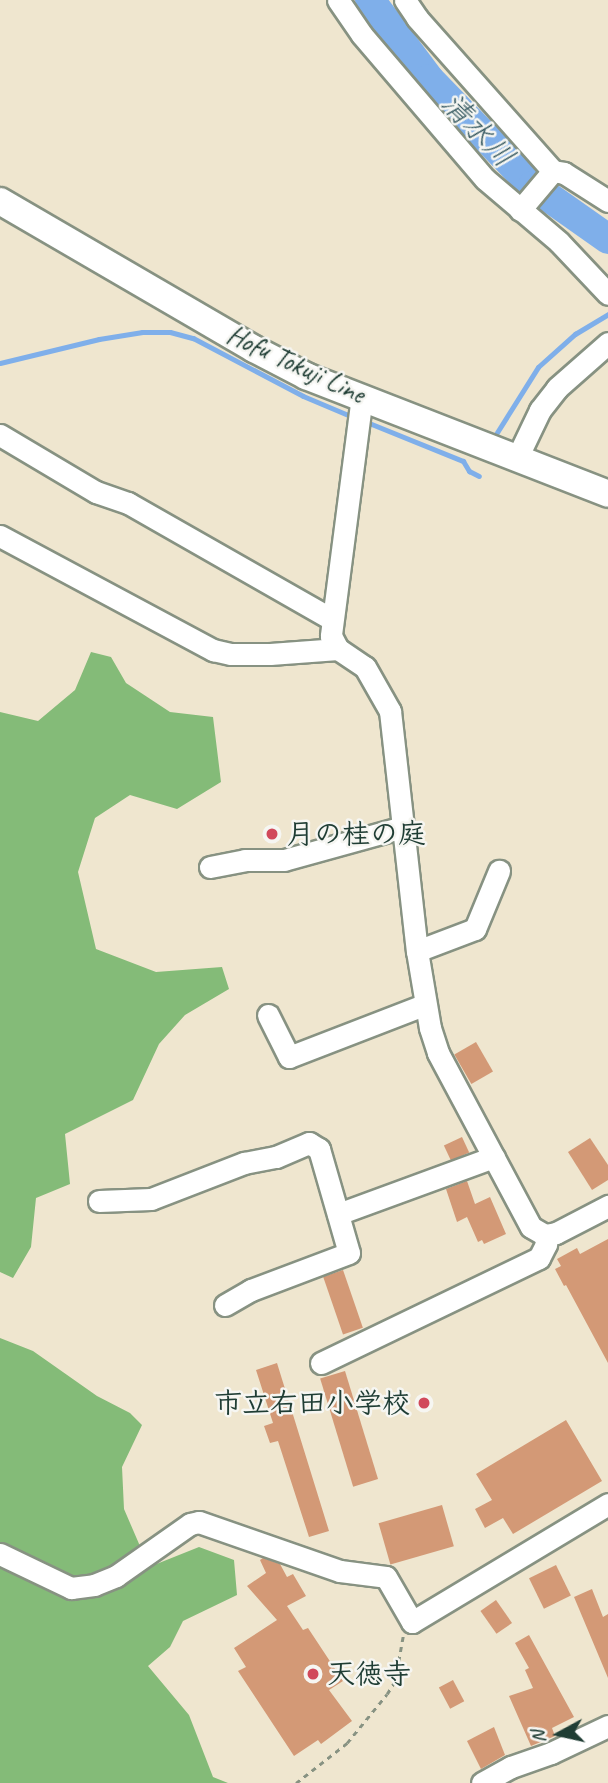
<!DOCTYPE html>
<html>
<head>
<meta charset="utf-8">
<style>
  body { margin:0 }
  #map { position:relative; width:608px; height:1783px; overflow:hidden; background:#efe6cf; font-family:Caveat,"Klee One",sans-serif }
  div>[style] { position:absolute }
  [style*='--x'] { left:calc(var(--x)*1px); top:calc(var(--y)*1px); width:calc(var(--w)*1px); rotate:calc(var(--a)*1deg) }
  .forest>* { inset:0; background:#84bb78 }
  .stream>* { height:5px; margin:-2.5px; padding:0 2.5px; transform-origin:2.5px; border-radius:2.5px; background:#7fafea }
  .river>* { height:30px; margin:-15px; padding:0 15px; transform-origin:15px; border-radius:15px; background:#7fafea }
  .building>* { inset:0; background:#d39976; transform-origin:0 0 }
  .path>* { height:2.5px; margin-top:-1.25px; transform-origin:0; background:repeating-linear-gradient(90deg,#879282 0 5px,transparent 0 10px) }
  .roads { filter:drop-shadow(2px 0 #879282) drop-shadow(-2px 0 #879282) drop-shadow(0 2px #879282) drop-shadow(0 -2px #879282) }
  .minor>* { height:21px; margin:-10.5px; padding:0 10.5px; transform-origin:10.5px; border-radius:10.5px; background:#fff }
  .major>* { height:26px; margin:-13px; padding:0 13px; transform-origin:13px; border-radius:13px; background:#fff }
  .dots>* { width:19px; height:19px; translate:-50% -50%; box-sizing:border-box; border:4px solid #f6f6f2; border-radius:50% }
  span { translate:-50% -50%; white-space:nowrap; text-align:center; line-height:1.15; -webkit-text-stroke:5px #f6f6f2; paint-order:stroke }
  .street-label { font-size:28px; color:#1f3d34 }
  .poi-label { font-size:28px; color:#1f3d34; font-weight:700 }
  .left { translate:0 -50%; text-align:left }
  .right { translate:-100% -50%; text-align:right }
  .water-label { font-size:30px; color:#375a62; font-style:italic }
  .north { position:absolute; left:524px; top:1699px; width:70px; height:70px; -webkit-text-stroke:5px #f6f6f2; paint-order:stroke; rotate:262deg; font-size:19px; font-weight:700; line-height:28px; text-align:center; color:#1f3d34 }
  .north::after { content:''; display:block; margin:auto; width:24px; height:32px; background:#1f3d34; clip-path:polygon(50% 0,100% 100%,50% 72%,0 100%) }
</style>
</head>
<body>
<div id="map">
  <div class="forest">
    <i style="clip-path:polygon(91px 652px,111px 657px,126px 683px,170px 712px,213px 717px,221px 782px,177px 809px,130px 795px,95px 818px,78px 872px,96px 949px,156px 972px,222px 967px,229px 989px,185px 1015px,159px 1044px,133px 1100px,65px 1134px,70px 1184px,36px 1198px,31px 1247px,13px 1278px,0 1272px,0 712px,38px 721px,75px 690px)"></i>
    <i style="clip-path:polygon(0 1338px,33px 1351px,97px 1396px,130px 1413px,142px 1425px,122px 1467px,124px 1509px,149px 1567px,199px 1547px,234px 1560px,237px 1595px,183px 1621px,170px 1647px,148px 1666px,189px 1715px,213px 1777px,228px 1783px,0 1783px)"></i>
  </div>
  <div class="stream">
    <i style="--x:0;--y:363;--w:102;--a:-13.6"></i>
    <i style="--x:99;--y:339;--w:44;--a:-9.2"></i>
    <i style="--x:142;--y:332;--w:28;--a:0"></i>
    <i style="--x:170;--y:332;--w:24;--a:15"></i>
    <i style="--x:193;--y:338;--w:124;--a:27.8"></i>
    <i style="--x:303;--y:396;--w:56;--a:22.9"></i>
    <i style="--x:364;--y:421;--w:107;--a:22"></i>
    <i style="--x:463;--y:461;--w:12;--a:59"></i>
    <i style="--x:469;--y:471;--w:11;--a:27"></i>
    <i style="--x:496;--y:434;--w:79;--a:-57.9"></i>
    <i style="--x:538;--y:367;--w:50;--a:-41.7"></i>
    <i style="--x:575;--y:334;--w:39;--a:-31"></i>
  </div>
  <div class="river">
    <i style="--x:370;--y:0;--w:99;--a:53.2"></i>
    <i style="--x:429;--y:79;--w:149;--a:45.8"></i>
    <i style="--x:533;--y:186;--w:92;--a:35.2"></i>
  </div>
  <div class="building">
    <i style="left:476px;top:1042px;width:34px;height:25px;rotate:60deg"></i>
    <i style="left:462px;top:1137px;width:17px;height:20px;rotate:65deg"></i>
    <i style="clip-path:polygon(590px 1138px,608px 1165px,608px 1180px,592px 1190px,568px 1152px)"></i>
    <i style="clip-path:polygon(467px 1181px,475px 1204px,490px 1197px,506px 1234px,484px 1244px,482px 1240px,478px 1242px,467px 1217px,457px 1222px,446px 1189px)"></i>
    <i style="clip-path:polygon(608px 1239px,608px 1363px,566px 1285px,564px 1286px,555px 1269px,561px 1266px,557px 1259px,577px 1248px,580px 1254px)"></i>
    <i style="left:343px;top:1270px;width:61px;height:21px;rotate:71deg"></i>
    <i style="clip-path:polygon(277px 1363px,329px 1531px,309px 1537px,278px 1441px,270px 1443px,264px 1426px,273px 1423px,256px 1370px)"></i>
    <i style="left:345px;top:1371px;width:113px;height:26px;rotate:73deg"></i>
    <i style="clip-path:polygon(566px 1420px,602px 1481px,513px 1534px,503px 1518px,485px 1528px,475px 1509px,492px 1500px,476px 1474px)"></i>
    <i style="left:442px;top:1505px;width:43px;height:66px;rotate:74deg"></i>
    <i style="clip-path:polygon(263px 1558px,280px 1564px,287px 1577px,293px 1574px,306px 1596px,287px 1606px,303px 1630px,308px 1628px,343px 1681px,329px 1690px,352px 1721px,321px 1744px,318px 1740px,294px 1756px,238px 1671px,246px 1667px,234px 1648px,277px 1620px,247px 1586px,266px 1573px,260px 1560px)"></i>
    <i style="left:556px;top:1565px;width:34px;height:30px;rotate:64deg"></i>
    <i style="clip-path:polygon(592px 1589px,603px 1617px,608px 1614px,608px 1678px,574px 1597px)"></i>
    <i style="left:496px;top:1600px;width:28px;height:19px;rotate:55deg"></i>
    <i style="clip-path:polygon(529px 1635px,574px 1717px,552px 1728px,555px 1736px,531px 1746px,509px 1696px,533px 1688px,525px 1670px,529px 1668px,515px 1643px)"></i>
    <i style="left:453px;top:1680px;width:24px;height:16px;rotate:62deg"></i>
    <i style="clip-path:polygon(494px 1727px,505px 1755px,481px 1769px,467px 1741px)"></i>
  </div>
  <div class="path">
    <i style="--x:296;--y:1783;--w:65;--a:-38.1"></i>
    <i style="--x:347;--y:1743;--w:63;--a:-50.8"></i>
    <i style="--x:387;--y:1694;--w:15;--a:-58"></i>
    <i style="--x:395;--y:1681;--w:46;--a:-79.9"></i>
  </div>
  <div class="roads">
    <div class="minor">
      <i style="--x:338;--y:0;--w:42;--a:55.6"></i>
      <i style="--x:362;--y:35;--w:189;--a:49.5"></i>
      <i style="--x:485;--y:179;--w:97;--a:40.4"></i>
      <i style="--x:559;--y:242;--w:71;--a:46.7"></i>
      <i style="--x:405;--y:0;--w:22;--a:56"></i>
      <i style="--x:417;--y:18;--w:205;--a:48.4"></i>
      <i style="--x:553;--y:171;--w:11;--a:10"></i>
      <i style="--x:564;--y:173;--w:52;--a:32.5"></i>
      <i style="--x:520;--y:210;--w:51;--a:-49.8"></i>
      <i style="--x:362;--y:396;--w:242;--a:97.4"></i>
      <i style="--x:331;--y:636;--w:15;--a:62"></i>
      <i style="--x:338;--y:649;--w:32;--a:34"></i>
      <i style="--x:365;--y:667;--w:51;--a:60.4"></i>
      <i style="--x:390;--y:711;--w:242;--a:83.6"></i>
      <i style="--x:417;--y:951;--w:78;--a:80.4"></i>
      <i style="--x:430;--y:1028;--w:26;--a:72"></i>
      <i style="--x:438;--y:1053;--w:197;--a:61.9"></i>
      <i style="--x:531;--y:1227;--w:16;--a:30"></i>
      <i style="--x:545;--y:1235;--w:11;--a:-10"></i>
      <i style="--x:556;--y:1233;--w:59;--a:-27.4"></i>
      <i style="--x:0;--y:435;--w:112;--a:30.7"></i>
      <i style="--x:96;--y:492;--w:34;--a:19"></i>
      <i style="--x:128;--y:503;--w:234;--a:29.7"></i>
      <i style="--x:517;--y:458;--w:53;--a:-64.4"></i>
      <i style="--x:540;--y:410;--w:28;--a:-52"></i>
      <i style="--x:557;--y:388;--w:68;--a:-41.4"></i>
      <i style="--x:0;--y:536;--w:242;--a:28.2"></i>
      <i style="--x:213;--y:650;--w:18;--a:13"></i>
      <i style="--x:231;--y:654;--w:39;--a:0"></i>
      <i style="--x:270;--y:654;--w:68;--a:-4.2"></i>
      <i style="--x:210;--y:867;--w:36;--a:-11"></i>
      <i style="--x:245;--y:860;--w:39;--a:0"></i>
      <i style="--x:284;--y:860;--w:123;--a:-15.5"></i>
      <i style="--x:417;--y:951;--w:62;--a:-20.8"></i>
      <i style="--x:475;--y:929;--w:63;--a:-67.5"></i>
      <i style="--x:268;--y:1015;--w:47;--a:63.4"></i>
      <i style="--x:289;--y:1057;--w:145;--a:-21.1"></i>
      <i style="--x:99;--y:1201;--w:52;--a:-2.2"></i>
      <i style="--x:151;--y:1199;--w:100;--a:-21.2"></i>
      <i style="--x:244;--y:1163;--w:33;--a:-11"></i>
      <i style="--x:276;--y:1157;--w:36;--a:-23"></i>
      <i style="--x:309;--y:1143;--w:12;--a:31"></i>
      <i style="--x:319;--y:1149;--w:108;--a:73.9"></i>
      <i style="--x:349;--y:1253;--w:105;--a:159.3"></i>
      <i style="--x:251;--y:1290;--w:30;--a:150"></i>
      <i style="--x:338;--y:1214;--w:166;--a:-20.1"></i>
      <i style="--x:321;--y:1363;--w:242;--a:-25.7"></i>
      <i style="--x:539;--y:1258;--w:16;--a:-63"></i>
      <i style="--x:546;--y:1244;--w:9;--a:-96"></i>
      <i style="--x:0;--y:1554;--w:79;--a:25.6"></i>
      <i style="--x:71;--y:1588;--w:23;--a:-7"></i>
      <i style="--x:94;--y:1585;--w:24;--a:-22"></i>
      <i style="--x:116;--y:1576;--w:90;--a:-35.1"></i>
      <i style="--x:190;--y:1524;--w:9;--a:-13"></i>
      <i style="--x:199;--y:1522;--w:149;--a:19.2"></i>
      <i style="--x:340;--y:1571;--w:46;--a:7.4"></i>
      <i style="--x:386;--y:1577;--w:52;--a:60"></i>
      <i style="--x:412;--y:1622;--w:229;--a:-31"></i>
      <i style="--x:482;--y:1783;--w:33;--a:-29"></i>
      <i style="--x:511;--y:1767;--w:42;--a:-19.3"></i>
      <i style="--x:551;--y:1753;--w:63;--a:-25.3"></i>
    </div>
    <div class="major">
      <i style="--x:0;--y:201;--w:294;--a:30.2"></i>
      <i style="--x:254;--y:349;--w:59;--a:27.4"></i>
      <i style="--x:306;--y:376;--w:324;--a:21.3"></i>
    </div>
  </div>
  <div class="dots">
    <i style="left:272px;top:834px;background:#d1495b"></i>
    <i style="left:424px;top:1403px;background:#d1495b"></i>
    <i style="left:313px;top:1674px;background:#d1495b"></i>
  </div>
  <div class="street-label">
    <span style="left:296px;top:364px;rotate:25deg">Hofu Tokuji Line</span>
  </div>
  <div class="poi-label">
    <span class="left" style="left:286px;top:834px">月の桂の庭</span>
    <span class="right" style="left:410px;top:1403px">市立右田小学校</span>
    <span class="left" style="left:327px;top:1674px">天徳寺</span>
  </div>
  <div class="water-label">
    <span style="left:478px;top:130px;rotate:46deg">清水川</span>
  </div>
  <div class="north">N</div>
</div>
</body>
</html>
